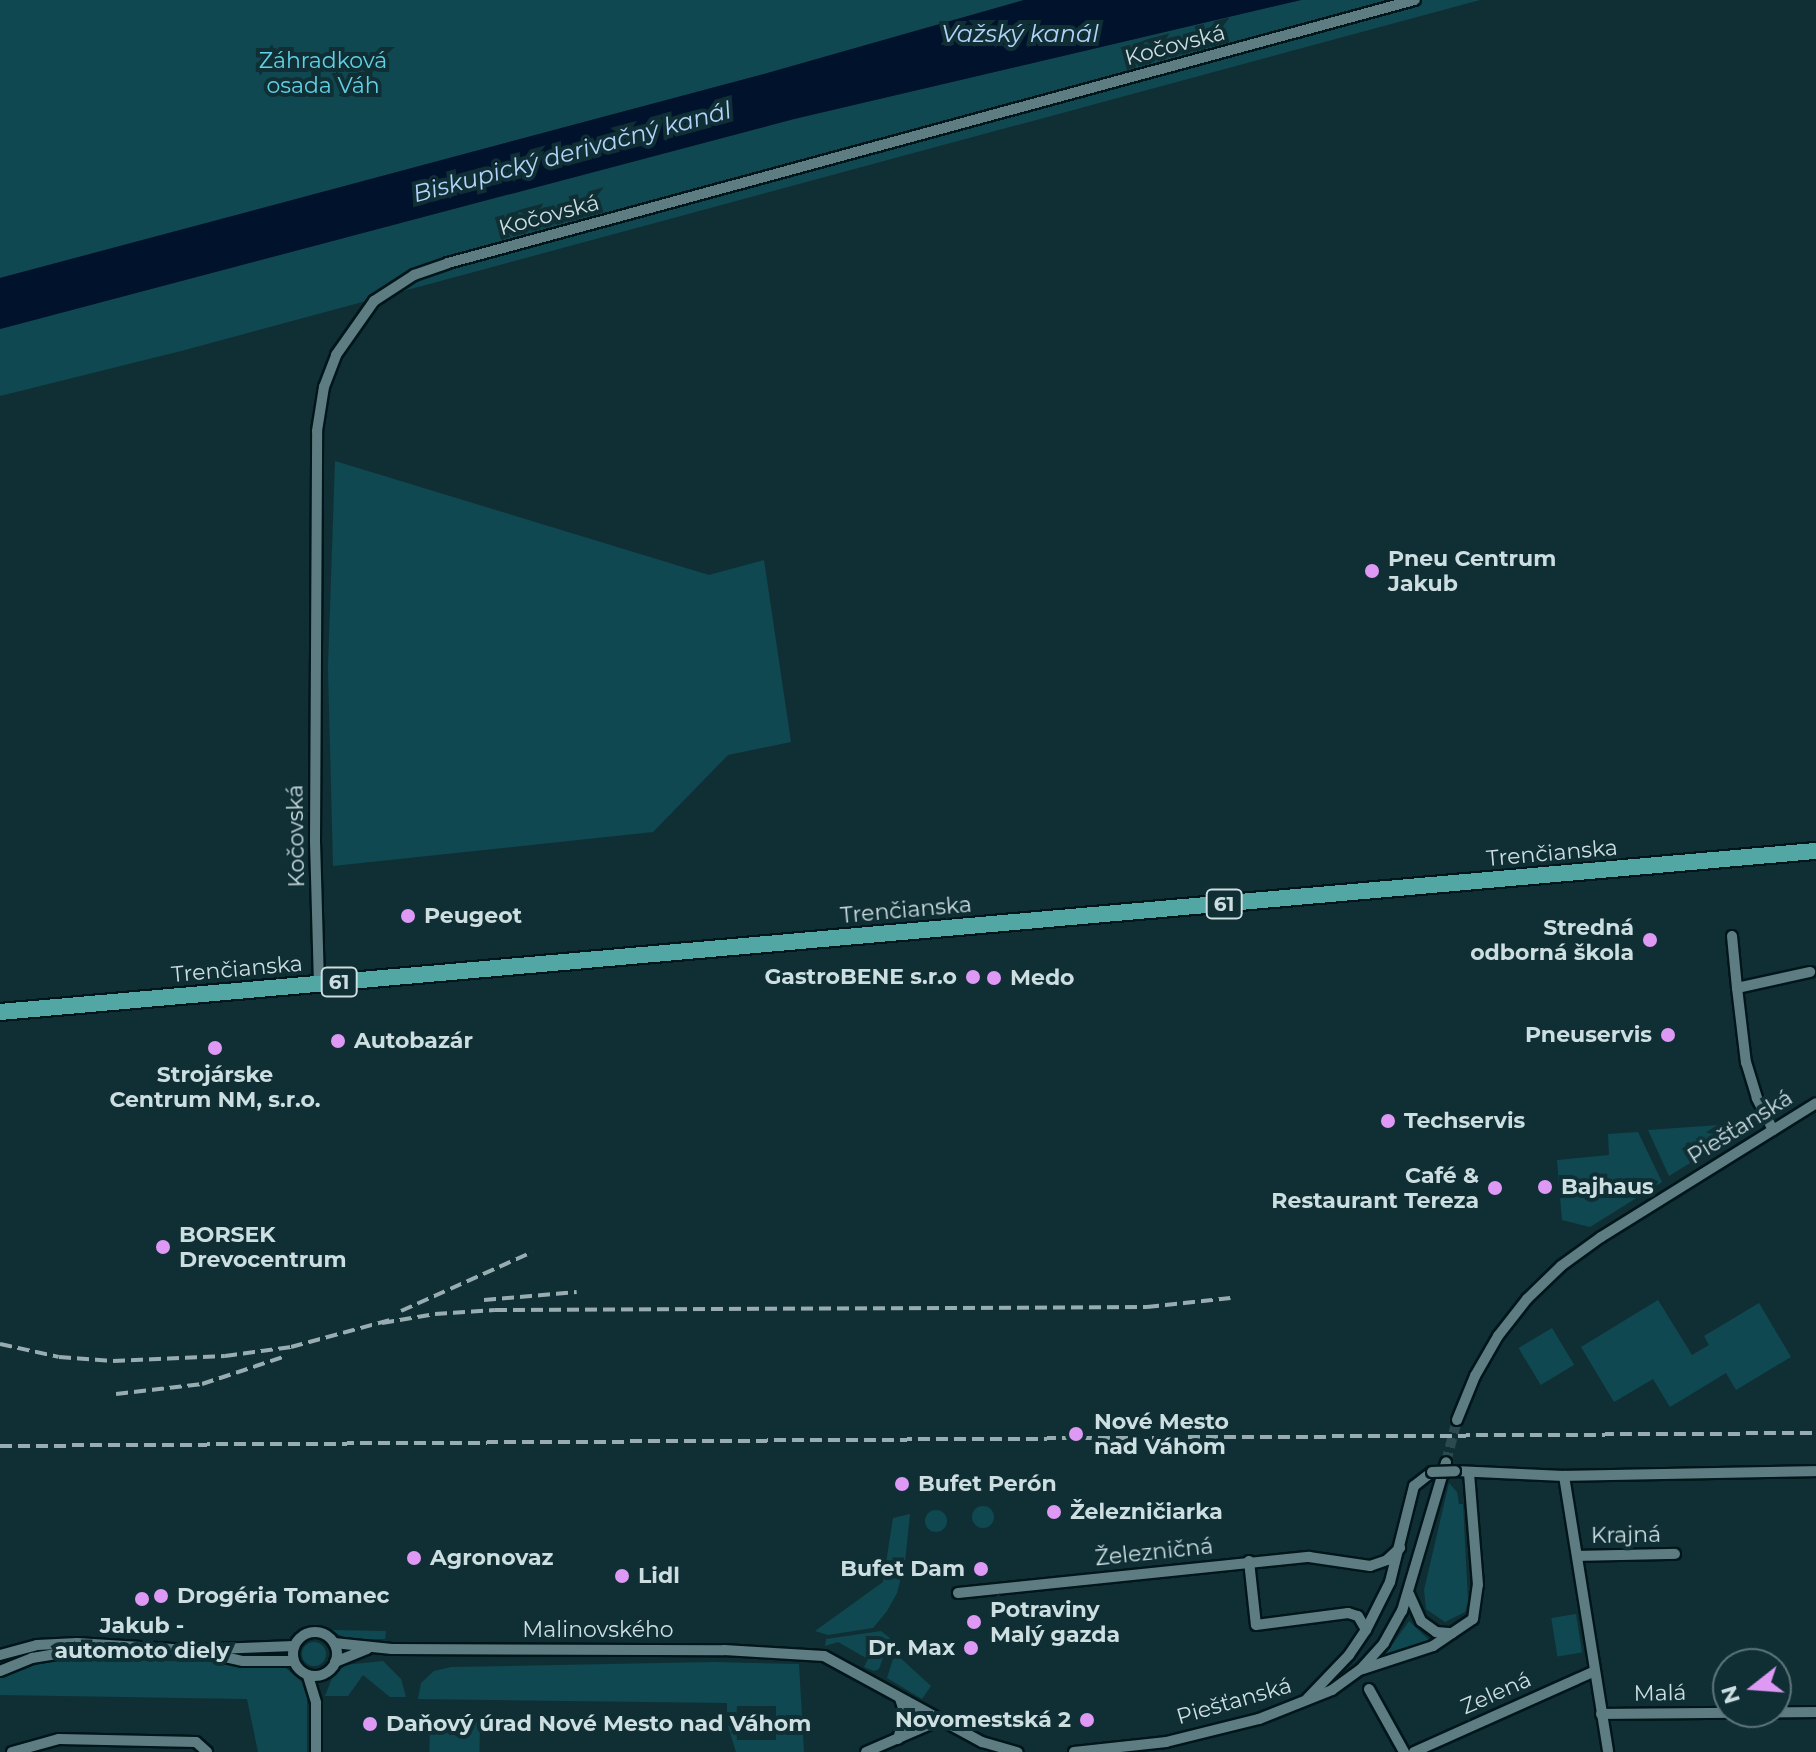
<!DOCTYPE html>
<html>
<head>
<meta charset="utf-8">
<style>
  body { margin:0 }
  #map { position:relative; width:1816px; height:1752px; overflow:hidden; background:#102f35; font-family:Montserrat,sans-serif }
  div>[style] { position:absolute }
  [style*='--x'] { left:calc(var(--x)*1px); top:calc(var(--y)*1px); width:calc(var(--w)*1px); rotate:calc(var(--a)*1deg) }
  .green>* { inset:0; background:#104851; transform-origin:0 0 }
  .round { border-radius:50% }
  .water>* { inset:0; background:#00122c }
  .minor-tunnel>* { height:10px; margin-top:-5px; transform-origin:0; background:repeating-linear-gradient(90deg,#2c494f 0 10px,transparent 0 15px) }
  .roads { filter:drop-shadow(2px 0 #01161a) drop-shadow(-2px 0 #01161a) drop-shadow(0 2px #01161a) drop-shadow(0 -2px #01161a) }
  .minor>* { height:10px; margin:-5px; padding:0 5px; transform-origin:5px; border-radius:5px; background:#5d7d83 }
  .minor>.ring { margin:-5px; padding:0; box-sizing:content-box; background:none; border:10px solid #5d7d83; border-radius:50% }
  .primary>* { height:16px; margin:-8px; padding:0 8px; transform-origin:8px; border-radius:8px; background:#52a7a5 }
  .rail>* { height:4px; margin-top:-2px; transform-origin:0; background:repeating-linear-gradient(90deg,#98adb1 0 12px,transparent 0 18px) }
  .bridges { filter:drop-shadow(2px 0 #01161a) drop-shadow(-2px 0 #01161a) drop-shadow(0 2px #01161a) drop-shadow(0 -2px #01161a) }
  .minor-bridge>* { height:10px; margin:-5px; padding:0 5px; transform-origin:5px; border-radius:5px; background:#5d7d83 }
  .dots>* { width:22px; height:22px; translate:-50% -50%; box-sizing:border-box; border:4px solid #102f35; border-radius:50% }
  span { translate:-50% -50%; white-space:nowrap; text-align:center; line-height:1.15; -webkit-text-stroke:8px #102f35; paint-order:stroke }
  .shield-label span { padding:2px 6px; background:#102f35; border:2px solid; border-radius:6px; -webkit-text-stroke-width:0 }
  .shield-label { font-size:20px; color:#cddee1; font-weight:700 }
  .street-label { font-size:22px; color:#cddee1 }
  .park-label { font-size:22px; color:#60d0e5 }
  .poi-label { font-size:22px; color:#cddee1; font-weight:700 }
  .left { translate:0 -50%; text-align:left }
  .right { translate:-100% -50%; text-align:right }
  .water-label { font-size:24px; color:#b4d3fa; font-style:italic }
  .north { position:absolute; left:1712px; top:1648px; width:80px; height:80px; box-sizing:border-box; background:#102f35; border:2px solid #5c757a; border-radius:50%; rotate:253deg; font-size:22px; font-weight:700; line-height:32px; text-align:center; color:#cddee1 }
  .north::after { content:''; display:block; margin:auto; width:28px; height:36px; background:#dd99f3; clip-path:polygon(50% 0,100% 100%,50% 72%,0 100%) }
</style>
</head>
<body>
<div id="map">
  <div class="green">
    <i style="clip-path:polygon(0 0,1024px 0,764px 74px,0 278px)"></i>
    <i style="clip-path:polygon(1301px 0,1480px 0,185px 350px,0 396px,0 329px,794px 119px)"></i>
    <i style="clip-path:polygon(335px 461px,709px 575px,764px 560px,791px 742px,728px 755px,653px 832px,333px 866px,328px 668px)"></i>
    <i style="clip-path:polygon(1733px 1124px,1739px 1133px,1669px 1176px,1648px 1130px)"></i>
    <i style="clip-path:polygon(1638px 1132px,1662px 1182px,1590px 1227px,1562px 1220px,1557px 1160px,1609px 1155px,1608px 1134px)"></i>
    <i style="clip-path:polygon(1658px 1300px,1692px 1355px,1709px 1345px,1704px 1336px,1759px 1303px,1791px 1357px,1736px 1390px,1726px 1373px,1670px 1407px,1653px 1379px,1614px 1402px,1581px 1347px)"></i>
    <i style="left:1552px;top:1328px;width:43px;height:39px;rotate:59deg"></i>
    <i style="clip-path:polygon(1449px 1483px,1457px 1492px,1459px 1504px,1463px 1504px,1468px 1600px,1465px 1612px,1445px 1622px,1426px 1609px,1424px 1590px)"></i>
    <i class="round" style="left:972px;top:1506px;width:22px;height:22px"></i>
    <i class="round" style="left:925px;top:1510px;width:22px;height:22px"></i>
    <i style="clip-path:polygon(910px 1514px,905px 1562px,897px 1593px,887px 1611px,873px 1628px,828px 1635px,815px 1631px,883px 1582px,893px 1518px)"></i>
    <i style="left:1576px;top:1614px;width:39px;height:25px;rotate:81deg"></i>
    <i style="clip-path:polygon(1409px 1621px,1429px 1640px,1385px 1655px)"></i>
    <i style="clip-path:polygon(329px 1630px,386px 1631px,385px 1639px,348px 1639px)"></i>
    <i style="clip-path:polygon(881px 1631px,890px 1638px,879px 1669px,874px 1671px,864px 1667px,868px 1659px,838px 1642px,825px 1646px,826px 1639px)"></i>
    <i class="round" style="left:302px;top:1642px;width:24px;height:24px"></i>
    <i style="clip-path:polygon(895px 1653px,931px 1686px,922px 1699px,887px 1678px)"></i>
    <i style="clip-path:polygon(39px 1659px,280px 1663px,302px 1682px,307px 1697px,307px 1752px,258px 1752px,247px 1699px,0 1695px,0 1676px)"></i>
    <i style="clip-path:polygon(383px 1661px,401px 1679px,406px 1697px,390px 1697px,363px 1675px,348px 1696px,325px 1696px,332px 1678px,345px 1665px)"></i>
    <i style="clip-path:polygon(714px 1662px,799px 1664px,804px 1752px,736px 1752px,728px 1726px,736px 1726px,737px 1740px,776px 1740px,776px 1706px,737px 1706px,736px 1721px,727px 1720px,727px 1703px,418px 1699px,421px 1683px,434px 1671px,451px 1667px)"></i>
    <i style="left:430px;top:1721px;width:50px;height:31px;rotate:1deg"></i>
  </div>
  <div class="water">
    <i style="clip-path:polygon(1024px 0,1301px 0,794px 119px,0 329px,0 278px,764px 74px)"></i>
  </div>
  <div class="minor-tunnel">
    <i style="--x:1446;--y:1462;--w:43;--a:-75.3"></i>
  </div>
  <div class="roads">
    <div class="minor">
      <i style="--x:1732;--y:936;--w:52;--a:84.5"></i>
      <i style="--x:319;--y:984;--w:142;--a:-91.6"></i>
      <i style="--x:315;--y:842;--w:411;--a:-89.7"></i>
      <i style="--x:317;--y:431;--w:45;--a:-81"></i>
      <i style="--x:324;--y:387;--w:34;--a:-69"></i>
      <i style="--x:336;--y:355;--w:66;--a:-54.9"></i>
      <i style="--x:374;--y:301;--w:48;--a:-33"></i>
      <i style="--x:414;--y:275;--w:36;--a:-19"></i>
      <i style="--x:448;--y:263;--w:1002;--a:-15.22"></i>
      <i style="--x:1773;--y:1130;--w:36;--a:-117"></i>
      <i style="--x:1757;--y:1098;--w:37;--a:-107"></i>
      <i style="--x:1746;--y:1063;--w:76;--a:-96.8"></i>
      <i style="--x:1737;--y:988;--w:75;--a:-12.4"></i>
      <i style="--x:1457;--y:1420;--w:48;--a:-67.8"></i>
      <i style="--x:1475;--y:1376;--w:46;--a:-60.1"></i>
      <i style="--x:1498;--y:1336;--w:47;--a:-51.9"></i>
      <i style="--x:1527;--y:1299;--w:47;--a:-44.1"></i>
      <i style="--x:1561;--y:1266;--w:49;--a:-35.9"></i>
      <i style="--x:1601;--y:1237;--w:253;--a:-31.9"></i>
      <i style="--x:1455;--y:1471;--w:109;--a:2.6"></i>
      <i style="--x:1564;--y:1476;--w:252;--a:-1.1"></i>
      <i style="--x:1564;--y:1476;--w:279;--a:80.9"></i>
      <i style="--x:1578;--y:1556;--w:97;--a:-1.2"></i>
      <i style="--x:1249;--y:1561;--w:64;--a:83.8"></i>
      <i style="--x:1256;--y:1625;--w:93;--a:-7.4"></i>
      <i style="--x:1348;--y:1613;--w:10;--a:17"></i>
      <i style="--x:1358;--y:1616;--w:16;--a:60"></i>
      <i style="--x:958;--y:1593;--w:353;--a:-5.9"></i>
      <i style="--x:1309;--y:1557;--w:62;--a:8.4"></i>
      <i style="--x:1370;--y:1566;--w:18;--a:-19"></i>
      <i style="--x:1387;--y:1560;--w:18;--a:-43"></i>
      <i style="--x:1409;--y:1594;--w:30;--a:66"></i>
      <i style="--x:1421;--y:1621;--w:19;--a:36"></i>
      <i style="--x:1436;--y:1632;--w:16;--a:4"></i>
      <i class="ring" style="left:293px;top:1632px;width:34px;height:34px"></i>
      <i style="--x:334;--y:1643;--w:58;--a:5.9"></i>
      <i style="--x:392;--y:1649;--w:332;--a:0.2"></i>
      <i style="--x:724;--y:1650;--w:100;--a:3.4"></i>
      <i style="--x:824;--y:1656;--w:180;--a:28.6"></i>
      <i style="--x:982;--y:1742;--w:37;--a:16"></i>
      <i style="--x:203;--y:1652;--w:41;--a:12.7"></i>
      <i style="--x:243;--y:1661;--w:50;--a:0"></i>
      <i style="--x:0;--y:1655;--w:38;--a:-15"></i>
      <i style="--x:37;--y:1645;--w:40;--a:-2.9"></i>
      <i style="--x:77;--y:1643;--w:112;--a:3.6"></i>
      <i style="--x:189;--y:1650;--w:105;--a:-2.2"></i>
      <i style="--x:335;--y:1662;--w:35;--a:-22"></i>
      <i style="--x:1363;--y:1669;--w:74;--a:-18.2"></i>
      <i style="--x:1433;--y:1646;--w:48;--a:-34"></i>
      <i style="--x:1473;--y:1619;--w:34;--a:-82"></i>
      <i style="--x:1478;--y:1585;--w:112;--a:-94.6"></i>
      <i style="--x:0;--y:1671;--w:35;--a:-22"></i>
      <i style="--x:32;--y:1658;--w:68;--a:-9.3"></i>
      <i style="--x:308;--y:1676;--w:28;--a:73"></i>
      <i style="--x:316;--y:1703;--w:49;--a:90"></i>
      <i style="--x:1369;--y:1689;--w:72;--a:60.9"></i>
      <i style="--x:1307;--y:1699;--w:61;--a:-46.3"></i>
      <i style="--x:1349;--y:1655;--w:30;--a:-56"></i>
      <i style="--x:1366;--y:1630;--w:54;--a:-63.4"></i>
      <i style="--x:1390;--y:1582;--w:99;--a:-76"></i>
      <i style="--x:1414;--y:1486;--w:23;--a:-38"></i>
      <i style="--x:1601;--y:1714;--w:215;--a:-0.5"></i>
      <i style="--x:898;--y:1739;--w:26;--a:-74"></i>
      <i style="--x:905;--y:1714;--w:16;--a:-108"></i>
      <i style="--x:12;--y:1752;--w:49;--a:-15.5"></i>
      <i style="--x:59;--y:1739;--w:137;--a:1.3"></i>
      <i style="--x:196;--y:1742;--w:15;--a:42"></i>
      <i style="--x:866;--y:1752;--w:81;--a:-23.4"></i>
      <i style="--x:1074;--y:1752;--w:93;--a:-6.2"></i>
      <i style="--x:1166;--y:1742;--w:96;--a:-13.9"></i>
      <i style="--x:1259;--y:1719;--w:79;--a:-21.7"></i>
      <i style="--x:1332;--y:1690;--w:34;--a:-36"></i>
      <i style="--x:1360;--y:1670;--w:36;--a:-48"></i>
      <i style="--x:1384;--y:1643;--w:37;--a:-61"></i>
      <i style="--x:1402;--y:1611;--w:155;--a:-73.5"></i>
      <i style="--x:1414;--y:1752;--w:198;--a:-24.1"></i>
    </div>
    <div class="primary">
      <i style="--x:0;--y:1012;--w:1823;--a:-5.07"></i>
    </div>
  </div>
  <div class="rail">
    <i style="--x:484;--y:1300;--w:93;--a:-4.9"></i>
    <i style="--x:401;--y:1311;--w:144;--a:-24.2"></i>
    <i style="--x:382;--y:1323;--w:54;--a:-9.6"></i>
    <i style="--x:435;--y:1314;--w:60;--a:-3.8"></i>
    <i style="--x:495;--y:1310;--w:652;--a:-0.26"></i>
    <i style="--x:1147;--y:1307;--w:84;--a:-6.1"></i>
    <i style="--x:0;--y:1344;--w:60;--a:12.4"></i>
    <i style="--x:59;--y:1357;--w:54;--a:4.2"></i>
    <i style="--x:113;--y:1361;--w:112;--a:-2.6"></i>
    <i style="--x:225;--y:1356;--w:67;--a:-7.8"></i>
    <i style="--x:291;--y:1347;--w:103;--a:-15.3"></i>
    <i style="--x:116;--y:1394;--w:87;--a:-6.6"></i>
    <i style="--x:202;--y:1384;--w:89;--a:-18.4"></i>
    <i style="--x:0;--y:1446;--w:1816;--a:-0.41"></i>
  </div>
  <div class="bridges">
    <div class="minor-bridge">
      <i style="--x:1432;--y:1472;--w:23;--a:-2"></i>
    </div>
  </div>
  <div class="dots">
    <i style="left:1372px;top:571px;background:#dd99f3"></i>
    <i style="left:408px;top:916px;background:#dd99f3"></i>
    <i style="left:1650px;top:940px;background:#dd99f3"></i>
    <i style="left:973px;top:977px;background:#dd99f3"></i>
    <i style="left:994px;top:978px;background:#dd99f3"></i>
    <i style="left:1668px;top:1035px;background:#dd99f3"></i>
    <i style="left:338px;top:1041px;background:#dd99f3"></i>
    <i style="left:215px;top:1048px;background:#dd99f3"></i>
    <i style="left:1388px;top:1121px;background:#dd99f3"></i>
    <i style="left:1545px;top:1187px;background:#dd99f3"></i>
    <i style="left:1495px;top:1188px;background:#dd99f3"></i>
    <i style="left:163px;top:1247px;background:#dd99f3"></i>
    <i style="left:1076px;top:1434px;background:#dd99f3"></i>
    <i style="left:902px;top:1484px;background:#dd99f3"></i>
    <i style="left:1054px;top:1512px;background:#dd99f3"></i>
    <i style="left:414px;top:1558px;background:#dd99f3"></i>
    <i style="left:981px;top:1569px;background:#dd99f3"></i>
    <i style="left:622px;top:1576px;background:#dd99f3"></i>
    <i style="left:161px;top:1596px;background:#dd99f3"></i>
    <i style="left:142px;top:1599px;background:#dd99f3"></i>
    <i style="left:974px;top:1622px;background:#dd99f3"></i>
    <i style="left:971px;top:1648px;background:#dd99f3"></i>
    <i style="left:1087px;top:1720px;background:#dd99f3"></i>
    <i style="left:370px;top:1724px;background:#dd99f3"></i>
  </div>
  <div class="shield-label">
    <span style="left:1224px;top:904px">61</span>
    <span style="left:339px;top:982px">61</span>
  </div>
  <div class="street-label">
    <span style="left:1175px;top:45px;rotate:-15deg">Kočovská</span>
    <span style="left:549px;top:215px;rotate:-15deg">Kočovská</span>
    <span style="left:296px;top:836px;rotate:-91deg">Kočovská</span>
    <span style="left:1552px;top:853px;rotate:-5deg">Trenčianska</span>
    <span style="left:906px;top:910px;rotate:-5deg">Trenčianska</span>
    <span style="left:237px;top:969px;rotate:-5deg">Trenčianska</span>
    <span style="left:1740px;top:1127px;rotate:-32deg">Piešťanská</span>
    <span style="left:1626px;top:1535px;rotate:-1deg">Krajná</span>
    <span style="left:1154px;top:1552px;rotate:-6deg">Železničná</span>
    <span style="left:598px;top:1630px">Malinovského</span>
    <span style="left:1496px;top:1693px;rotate:-24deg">Zelená</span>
    <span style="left:1660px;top:1693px;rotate:-1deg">Malá</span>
    <span style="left:1234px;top:1701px;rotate:-16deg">Piešťanská</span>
  </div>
  <div class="park-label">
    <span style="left:323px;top:73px">Záhradková<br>osada Váh</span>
  </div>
  <div class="poi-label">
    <span class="left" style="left:1388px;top:571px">Pneu Centrum<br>Jakub</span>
    <span class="left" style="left:424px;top:916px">Peugeot</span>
    <span class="right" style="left:1634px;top:940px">Stredná<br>odborná škola</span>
    <span class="right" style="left:957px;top:977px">GastroBENE s.r.o</span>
    <span class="left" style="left:1010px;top:978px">Medo</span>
    <span class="right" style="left:1652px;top:1035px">Pneuservis</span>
    <span class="left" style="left:354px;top:1041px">Autobazár</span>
    <span style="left:215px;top:1087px">Strojárske<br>Centrum NM, s.r.o.</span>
    <span class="left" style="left:1404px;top:1121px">Techservis</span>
    <span class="right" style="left:1479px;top:1188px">Café &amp;<br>Restaurant Tereza</span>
    <span class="left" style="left:1561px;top:1187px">Bajhaus</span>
    <span class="left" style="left:179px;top:1247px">BORSEK<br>Drevocentrum</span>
    <span class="left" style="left:1094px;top:1434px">Nové Mesto<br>nad Váhom</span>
    <span class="left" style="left:918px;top:1484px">Bufet Perón</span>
    <span class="left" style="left:1070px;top:1512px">Železničiarka</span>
    <span class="left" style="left:430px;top:1558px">Agronovaz</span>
    <span class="right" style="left:965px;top:1569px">Bufet Dam</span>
    <span class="left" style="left:638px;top:1576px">Lidl</span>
    <span class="left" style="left:177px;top:1596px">Drogéria Tomanec</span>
    <span class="left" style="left:990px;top:1622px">Potraviny<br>Malý gazda</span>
    <span style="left:142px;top:1638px">Jakub -<br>automoto diely</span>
    <span class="right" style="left:955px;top:1648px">Dr. Max</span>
    <span class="right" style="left:1071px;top:1720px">Novomestská 2</span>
    <span class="left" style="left:386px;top:1724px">Daňový úrad Nové Mesto nad Váhom</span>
  </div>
  <div class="water-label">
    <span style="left:1020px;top:34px">Važský kanál</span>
    <span style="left:572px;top:152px;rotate:-15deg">Biskupický derivačný kanál</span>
  </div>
  <div class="north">N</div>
</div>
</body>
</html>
